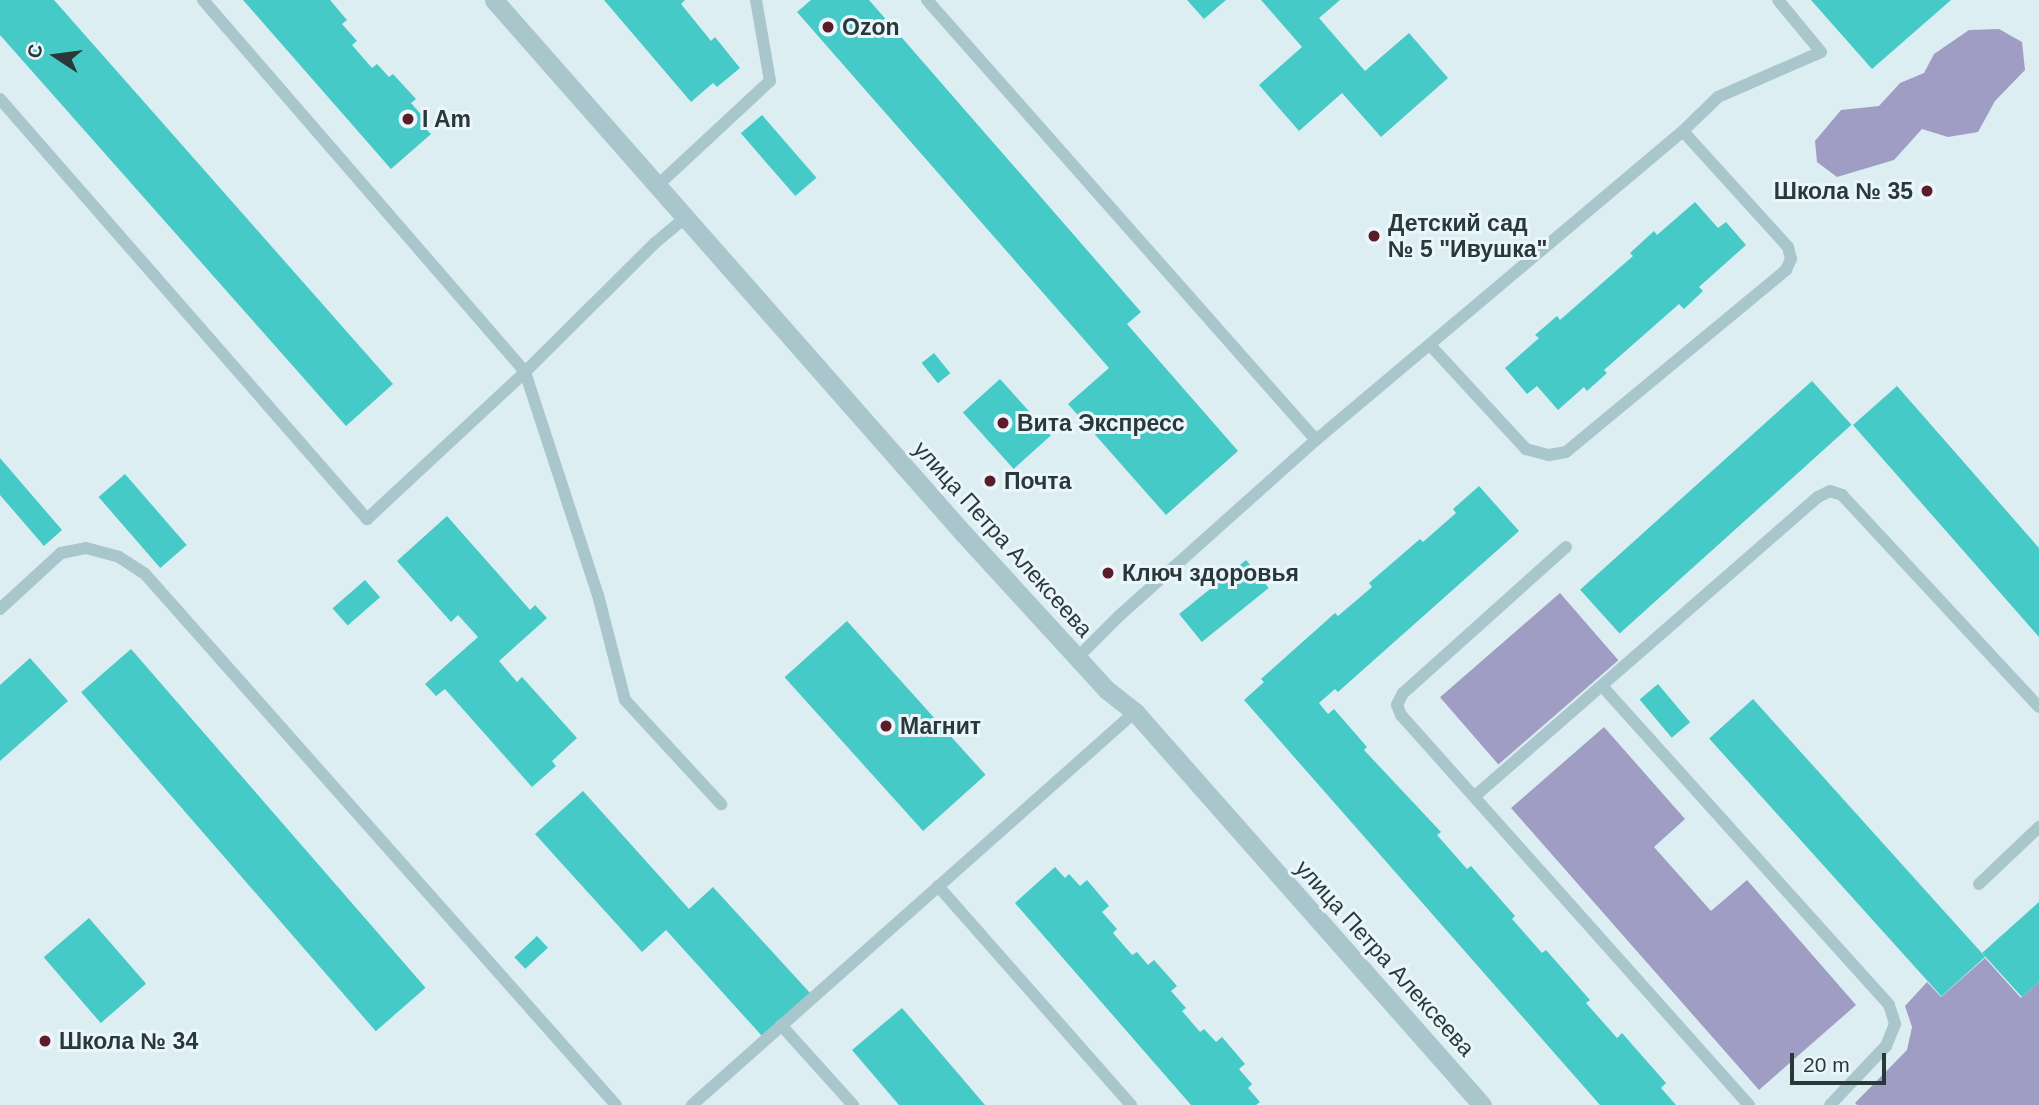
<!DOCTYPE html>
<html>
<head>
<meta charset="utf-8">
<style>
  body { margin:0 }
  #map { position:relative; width:2039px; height:1105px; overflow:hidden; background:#ddeef3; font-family:Helvetica,sans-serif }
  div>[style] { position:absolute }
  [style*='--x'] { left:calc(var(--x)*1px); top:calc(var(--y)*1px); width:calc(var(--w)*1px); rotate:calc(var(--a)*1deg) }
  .green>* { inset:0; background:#9f9dc3; transform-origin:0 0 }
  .building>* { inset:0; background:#45cac7; transform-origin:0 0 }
  .service>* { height:12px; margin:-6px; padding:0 6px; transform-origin:6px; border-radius:6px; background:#a9c6cc }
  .tertiary>* { height:19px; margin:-9.5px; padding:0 9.5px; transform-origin:9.5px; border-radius:9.5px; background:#a9c6cc }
  .dots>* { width:19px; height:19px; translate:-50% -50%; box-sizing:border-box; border:4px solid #eaf6fb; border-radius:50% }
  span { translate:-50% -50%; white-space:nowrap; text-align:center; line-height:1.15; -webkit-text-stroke:6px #eaf6fb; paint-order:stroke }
  .poi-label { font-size:23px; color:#293839; font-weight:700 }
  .left { translate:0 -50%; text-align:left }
  .right { translate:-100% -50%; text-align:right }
  .street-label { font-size:23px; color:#293839 }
  .north { position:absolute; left:21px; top:21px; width:70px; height:70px; -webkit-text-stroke:5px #eaf6fb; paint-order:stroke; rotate:283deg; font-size:19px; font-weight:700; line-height:28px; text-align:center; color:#293839 }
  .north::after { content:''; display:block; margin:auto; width:24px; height:32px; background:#293839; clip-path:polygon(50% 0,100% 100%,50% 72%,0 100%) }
  .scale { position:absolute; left:1790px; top:1053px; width:96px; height:32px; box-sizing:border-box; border:4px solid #293839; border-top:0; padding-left:9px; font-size:21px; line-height:24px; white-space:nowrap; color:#293839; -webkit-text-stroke:5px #eaf6fb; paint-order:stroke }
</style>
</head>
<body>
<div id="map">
  <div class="green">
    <i style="clip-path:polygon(1999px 29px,2022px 42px,2025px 70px,1995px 101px,1978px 132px,1948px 137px,1922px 129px,1894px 160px,1837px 177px,1817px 162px,1815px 141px,1841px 110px,1879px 106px,1900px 83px,1924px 73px,1934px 54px,1969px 30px)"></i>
    <i style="left:1560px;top:593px;width:89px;height:159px;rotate:49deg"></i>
    <i style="clip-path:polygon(1604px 727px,1685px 819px,1654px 847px,1711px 911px,1747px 880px,1856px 1005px,1759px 1090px,1511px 808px)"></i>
    <i style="clip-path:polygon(1985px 958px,2021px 998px,2039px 982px,2039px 1105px,1857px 1105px,1855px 1103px,1907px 1050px,1912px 1027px,1905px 1006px,1927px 982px,1941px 997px)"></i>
  </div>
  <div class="building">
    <i style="clip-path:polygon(0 0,54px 0,393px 384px,346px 426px,0 35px)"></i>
    <i style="clip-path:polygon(243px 0,330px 0,347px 20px,342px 24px,357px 41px,352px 45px,372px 68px,377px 64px,389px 77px,393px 74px,416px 99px,411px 103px,425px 119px,420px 123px,431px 134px,391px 169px)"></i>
    <i style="clip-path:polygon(604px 0,685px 0,681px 4px,711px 41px,715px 37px,740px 68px,717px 87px,713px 83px,691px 102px)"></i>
    <i style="clip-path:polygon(811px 0,869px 0,1141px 312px,1127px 324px,1238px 451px,1166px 515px,1068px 404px,1109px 368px,797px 12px)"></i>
    <i style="clip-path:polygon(1187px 0,1226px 0,1204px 19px)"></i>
    <i style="clip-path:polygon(1261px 0,1340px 0,1319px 18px,1365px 71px,1409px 33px,1448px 78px,1381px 137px,1342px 93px,1299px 131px,1259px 85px,1302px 47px)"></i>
    <i style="clip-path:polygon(1811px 0,1951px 0,1872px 69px)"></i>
    <i style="left:762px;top:115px;width:83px;height:28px;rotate:49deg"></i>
    <i style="clip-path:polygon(1695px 202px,1718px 228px,1726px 222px,1746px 245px,1699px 287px,1703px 291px,1684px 309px,1679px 304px,1604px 370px,1607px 373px,1587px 391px,1584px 387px,1558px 410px,1537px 386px,1527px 394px,1505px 368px,1539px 338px,1535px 335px,1557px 316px,1560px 320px,1633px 256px,1630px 253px,1654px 231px,1657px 235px)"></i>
    <i style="left:934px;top:353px;width:26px;height:16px;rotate:51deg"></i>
    <i style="left:1000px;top:379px;width:76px;height:50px;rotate:48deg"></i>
    <i style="left:1812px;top:381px;width:59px;height:312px;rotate:48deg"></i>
    <i style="clip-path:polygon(1897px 386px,2039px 548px,2039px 637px,1853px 425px)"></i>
    <i style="clip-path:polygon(0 458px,62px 530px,44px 546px,0 495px)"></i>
    <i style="left:125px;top:474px;width:94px;height:35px;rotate:49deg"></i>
    <i style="clip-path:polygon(1479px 486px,1519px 531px,1338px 692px,1335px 689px,1319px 703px,1328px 714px,1334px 709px,1367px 747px,1364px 750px,1441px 832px,1437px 835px,1467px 869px,1471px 866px,1515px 916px,1512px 919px,1542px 953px,1546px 950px,1590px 1000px,1586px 1003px,1617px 1038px,1622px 1033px,1666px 1083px,1661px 1088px,1676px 1105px,1600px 1105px,1244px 700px,1264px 682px,1261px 679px,1335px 613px,1338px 616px,1372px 587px,1369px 583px,1420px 539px,1423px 542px,1456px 513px,1453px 509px)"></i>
    <i style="clip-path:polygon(447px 516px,530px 610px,535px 605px,547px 618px,499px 661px,517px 682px,522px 677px,577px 738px,552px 761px,556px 766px,532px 787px,445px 689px,436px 696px,425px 684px,478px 637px,458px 615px,451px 622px,397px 561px)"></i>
    <i style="left:1246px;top:560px;width:36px;height:86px;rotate:51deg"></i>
    <i style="left:365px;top:580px;width:23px;height:43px;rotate:49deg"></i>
    <i style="left:847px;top:621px;width:207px;height:84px;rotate:48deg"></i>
    <i style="left:131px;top:649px;width:449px;height:66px;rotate:49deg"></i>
    <i style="clip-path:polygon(30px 658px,68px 701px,0 761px,0 685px)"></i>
    <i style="left:1658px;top:684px;width:50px;height:24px;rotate:50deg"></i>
    <i style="left:1753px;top:699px;width:347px;height:59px;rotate:48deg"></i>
    <i style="clip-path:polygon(583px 791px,689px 909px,713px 887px,810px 993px,762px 1036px,666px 930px,642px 952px,535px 834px)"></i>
    <i style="clip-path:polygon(1055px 867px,1065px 878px,1069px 874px,1080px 886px,1087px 880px,1109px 906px,1102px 912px,1117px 929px,1113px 933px,1132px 955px,1137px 952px,1148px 965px,1154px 960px,1177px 986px,1171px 991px,1186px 1008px,1182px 1011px,1200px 1032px,1204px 1029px,1216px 1042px,1222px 1037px,1245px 1064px,1239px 1069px,1252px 1084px,1248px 1088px,1260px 1102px,1256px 1105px,1191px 1105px,1015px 903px)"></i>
    <i style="clip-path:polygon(2039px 902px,2039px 982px,2022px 997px,1982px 953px)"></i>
    <i style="left:89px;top:918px;width:87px;height:60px;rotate:49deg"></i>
    <i style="left:537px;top:936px;width:16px;height:31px;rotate:47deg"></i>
    <i style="clip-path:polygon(902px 1008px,985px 1105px,899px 1105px,852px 1050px)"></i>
  </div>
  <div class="service">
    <i style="--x:203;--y:0;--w:492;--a:49.1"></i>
    <i style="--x:525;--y:372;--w:235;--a:71.9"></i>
    <i style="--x:598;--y:595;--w:108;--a:75.6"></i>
    <i style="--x:625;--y:700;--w:142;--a:47.3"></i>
    <i style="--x:927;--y:0;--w:587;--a:48.52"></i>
    <i style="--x:0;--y:99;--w:558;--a:48.85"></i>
    <i style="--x:367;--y:519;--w:216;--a:-42.9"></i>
    <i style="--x:525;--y:372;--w:183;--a:-44.8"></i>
    <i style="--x:655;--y:243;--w:39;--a:-40"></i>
    <i style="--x:658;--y:185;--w:153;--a:-42.9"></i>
    <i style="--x:770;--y:81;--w:82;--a:-99.8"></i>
    <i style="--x:1430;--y:345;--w:142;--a:47.3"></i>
    <i style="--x:1526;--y:449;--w:24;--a:15"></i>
    <i style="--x:1549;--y:455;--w:17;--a:-10"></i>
    <i style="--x:1566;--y:452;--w:286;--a:-39.6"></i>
    <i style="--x:1786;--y:270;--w:12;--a:-66"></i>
    <i style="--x:1791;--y:259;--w:12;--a:-104"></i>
    <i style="--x:1788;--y:247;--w:156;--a:-132.2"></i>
    <i style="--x:1566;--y:547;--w:219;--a:138.1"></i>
    <i style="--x:1403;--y:693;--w:13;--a:117"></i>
    <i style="--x:1397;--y:705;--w:11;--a:68"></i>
    <i style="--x:1401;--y:715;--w:523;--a:48.26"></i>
    <i style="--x:0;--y:609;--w:83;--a:-42.6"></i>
    <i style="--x:61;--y:553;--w:25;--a:-11"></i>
    <i style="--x:86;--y:548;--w:34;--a:15"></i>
    <i style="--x:119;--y:557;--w:31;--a:33"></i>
    <i style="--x:145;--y:574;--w:710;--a:48.43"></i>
    <i style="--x:1077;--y:658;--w:59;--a:-45"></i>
    <i style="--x:1119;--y:616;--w:264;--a:-41.8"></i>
    <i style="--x:1316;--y:440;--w:480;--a:-40.1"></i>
    <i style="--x:1683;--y:131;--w:49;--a:-44.2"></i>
    <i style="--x:1718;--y:97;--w:112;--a:-23.6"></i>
    <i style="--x:1821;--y:52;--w:67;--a:-129.6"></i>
    <i style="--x:1602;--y:686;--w:429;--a:48"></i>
    <i style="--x:1889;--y:1005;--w:20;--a:72"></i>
    <i style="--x:1895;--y:1024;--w:24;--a:112"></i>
    <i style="--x:1886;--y:1046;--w:81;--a:133.5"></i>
    <i style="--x:1475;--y:796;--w:455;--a:-41.1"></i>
    <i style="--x:1818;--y:497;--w:13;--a:-27"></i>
    <i style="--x:1830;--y:491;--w:13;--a:18"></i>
    <i style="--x:1842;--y:495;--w:289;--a:47.1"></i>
    <i style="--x:1979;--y:884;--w:83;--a:-43.5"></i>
    <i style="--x:938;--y:886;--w:292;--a:48.6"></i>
    <i style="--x:781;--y:1025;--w:108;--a:48"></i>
    <i style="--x:692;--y:1105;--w:592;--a:-41.58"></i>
  </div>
  <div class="tertiary">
    <i style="--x:494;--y:0;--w:711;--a:48.65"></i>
    <i style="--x:964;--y:534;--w:212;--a:47.5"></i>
    <i style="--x:1107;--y:690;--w:36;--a:38"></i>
    <i style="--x:1135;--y:712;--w:524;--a:48.56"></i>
  </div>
  <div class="dots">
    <i style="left:828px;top:27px;background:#5d1c29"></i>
    <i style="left:408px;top:119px;background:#5d1c29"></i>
    <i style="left:1927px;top:191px;background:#5d1c29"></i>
    <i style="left:1374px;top:236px;background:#5d1c29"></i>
    <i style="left:1003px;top:423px;background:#5d1c29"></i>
    <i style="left:990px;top:481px;background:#5d1c29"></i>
    <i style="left:1108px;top:573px;background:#5d1c29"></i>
    <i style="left:886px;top:726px;background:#5d1c29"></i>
    <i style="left:45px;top:1041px;background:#5d1c29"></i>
  </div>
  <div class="poi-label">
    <span class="left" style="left:842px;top:27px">Ozon</span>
    <span class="left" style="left:422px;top:119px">I Am</span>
    <span class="right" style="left:1913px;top:191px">Школа № 35</span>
    <span class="left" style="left:1388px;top:236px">Детский сад<br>№ 5 "Ивушка"</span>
    <span class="left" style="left:1017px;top:423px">Вита Экспресс</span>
    <span class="left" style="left:1004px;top:481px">Почта</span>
    <span class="left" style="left:1122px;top:573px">Ключ здоровья</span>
    <span class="left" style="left:900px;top:726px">Магнит</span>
    <span class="left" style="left:59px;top:1041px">Школа № 34</span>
  </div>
  <div class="street-label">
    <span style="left:1003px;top:539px;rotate:48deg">улица Петра Алексеева</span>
    <span style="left:1385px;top:958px;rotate:48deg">улица Петра Алексеева</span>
  </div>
  <div class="north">С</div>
  <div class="scale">20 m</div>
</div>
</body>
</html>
